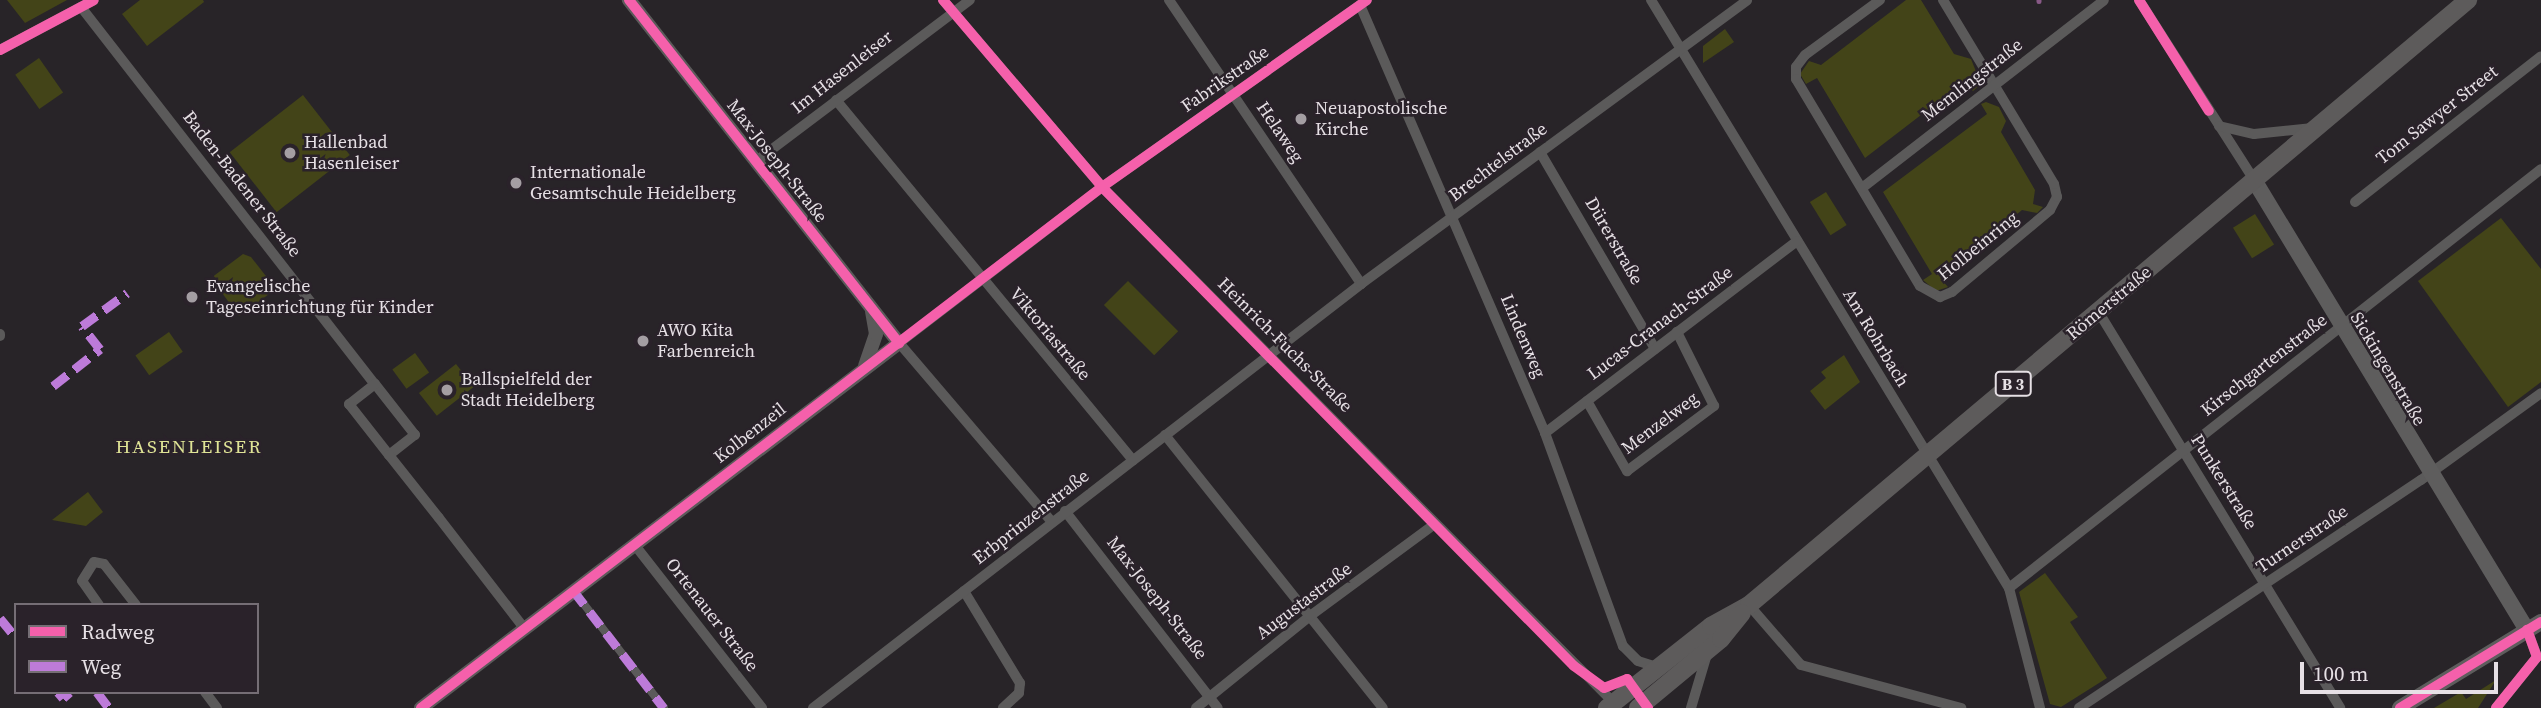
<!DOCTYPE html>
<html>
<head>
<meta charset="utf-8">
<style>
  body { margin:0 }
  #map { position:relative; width:2541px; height:708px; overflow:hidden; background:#282428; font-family:"Source Serif 4",serif }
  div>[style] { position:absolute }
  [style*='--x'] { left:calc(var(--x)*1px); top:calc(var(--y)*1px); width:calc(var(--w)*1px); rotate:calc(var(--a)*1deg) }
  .green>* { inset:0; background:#434418; transform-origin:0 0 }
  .stream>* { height:4.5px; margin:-2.25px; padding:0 2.25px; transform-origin:2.25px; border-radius:2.25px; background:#885986 }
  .pedestrian>* { height:8px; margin:-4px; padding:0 4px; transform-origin:4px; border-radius:4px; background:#5b5a5a }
  .minor>* { height:10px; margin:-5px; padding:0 5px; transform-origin:5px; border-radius:5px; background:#5b5a5a }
  .tertiary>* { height:14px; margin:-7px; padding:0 7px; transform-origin:7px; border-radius:7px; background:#5b5a5a }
  .secondary>* { height:16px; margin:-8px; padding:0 8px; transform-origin:8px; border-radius:8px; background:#5e5d5d }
  .primary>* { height:18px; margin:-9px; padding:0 9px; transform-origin:9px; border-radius:9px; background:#5d5b5b }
  .tram>* { height:2px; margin:-1px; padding:0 1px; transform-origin:1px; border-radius:1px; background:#5e5b5d }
  .quiet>* { height:9px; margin-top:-4.5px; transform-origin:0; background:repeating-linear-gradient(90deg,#bd7bd9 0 18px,transparent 0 27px) }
  .cycleway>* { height:10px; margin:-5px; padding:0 5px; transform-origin:5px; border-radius:5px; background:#f560ab }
  .dots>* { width:19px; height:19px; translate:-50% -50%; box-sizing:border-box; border:4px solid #2a222a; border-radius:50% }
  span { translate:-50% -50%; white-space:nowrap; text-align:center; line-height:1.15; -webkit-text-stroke:5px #2a222a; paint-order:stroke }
  .shield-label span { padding:2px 5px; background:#2a222a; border:2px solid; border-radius:5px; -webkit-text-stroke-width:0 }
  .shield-label { font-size:16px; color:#e6e0e5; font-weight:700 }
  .street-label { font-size:18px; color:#e6e0e5 }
  .poi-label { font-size:18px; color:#e6e0e5 }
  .left { translate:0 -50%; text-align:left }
  .neighbourhood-label { font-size:19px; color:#dfe496; letter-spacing:2px }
  .legend { position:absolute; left:14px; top:603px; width:245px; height:91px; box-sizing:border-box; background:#2a222a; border:2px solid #756e75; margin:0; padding:9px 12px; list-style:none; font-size:21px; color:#e6e0e5 }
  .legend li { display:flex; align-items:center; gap:14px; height:35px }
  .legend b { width:35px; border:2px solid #756e75 }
  .scale { position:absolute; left:2300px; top:662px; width:198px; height:32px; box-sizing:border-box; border:4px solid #e6e0e5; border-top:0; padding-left:9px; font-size:21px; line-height:24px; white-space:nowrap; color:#e6e0e5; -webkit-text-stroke:5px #2a222a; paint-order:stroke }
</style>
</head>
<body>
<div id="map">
  <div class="green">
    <i style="clip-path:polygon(7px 0,67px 0,25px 23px)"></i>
    <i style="clip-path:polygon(140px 0,203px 0,204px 2px,147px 46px,122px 14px)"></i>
    <i style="clip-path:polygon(1906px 0,1921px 0,1954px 54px,1971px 59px,1981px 84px,1973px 91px,1964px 82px,1865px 158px,1817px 78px,1806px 84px,1800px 74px,1809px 61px,1821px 65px)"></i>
    <i style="clip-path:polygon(1725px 29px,1734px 42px,1703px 63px,1703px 46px)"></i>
    <i style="left:39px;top:58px;width:42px;height:29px;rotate:55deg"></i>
    <i style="left:303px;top:95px;width:76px;height:93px;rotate:52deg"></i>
    <i style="clip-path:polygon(1986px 102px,1999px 107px,2006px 121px,2001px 132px,2035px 190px,2033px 204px,2043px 207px,2037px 213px,2022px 210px,1940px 278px,1948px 287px,1936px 291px,1923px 280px,1932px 274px,1883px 192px,1987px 114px,1981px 104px)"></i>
    <i style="left:1826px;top:192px;width:39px;height:19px;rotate:58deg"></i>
    <i style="left:2255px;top:214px;width:36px;height:26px;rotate:58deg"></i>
    <i style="clip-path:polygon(2501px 218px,2541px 269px,2541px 382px,2508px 407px,2418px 281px)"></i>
    <i style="clip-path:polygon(243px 254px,251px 257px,276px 289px,239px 316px,211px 278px)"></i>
    <i style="left:1128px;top:281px;width:71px;height:34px;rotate:45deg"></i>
    <i style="left:169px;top:332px;width:24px;height:41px;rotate:55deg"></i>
    <i style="left:415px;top:353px;width:24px;height:28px;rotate:54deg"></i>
    <i style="clip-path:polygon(1844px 355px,1860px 382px,1825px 410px,1810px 391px,1826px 378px,1821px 372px)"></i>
    <i style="left:456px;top:364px;width:29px;height:47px;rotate:52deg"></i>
    <i style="clip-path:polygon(88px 492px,103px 512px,86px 526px,52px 520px)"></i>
    <i style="clip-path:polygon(2045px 573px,2078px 617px,2070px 622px,2107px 678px,2061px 707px,2050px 704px,2019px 592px)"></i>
    <i style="clip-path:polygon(2496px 680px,2478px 708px,2434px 708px,2461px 692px,2466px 699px)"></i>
  </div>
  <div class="stream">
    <i style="--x:2039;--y:0;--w:1;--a:90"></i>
  </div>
  <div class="pedestrian">
    <i style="--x:573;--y:590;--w:149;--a:52.4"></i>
  </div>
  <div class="minor">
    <i style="--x:943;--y:0;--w:245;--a:49.6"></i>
    <i style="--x:1102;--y:187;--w:727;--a:45.22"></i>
    <i style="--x:1169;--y:0;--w:343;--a:55.9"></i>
    <i style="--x:1651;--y:0;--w:688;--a:58.67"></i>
    <i style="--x:2009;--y:588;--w:124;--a:75.5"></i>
    <i style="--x:1880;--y:0;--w:93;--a:143.7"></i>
    <i style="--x:1805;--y:55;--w:15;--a:127"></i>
    <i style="--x:1796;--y:67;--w:12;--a:90"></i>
    <i style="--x:1796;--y:79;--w:241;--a:59.1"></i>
    <i style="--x:1920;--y:286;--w:23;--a:29"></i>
    <i style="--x:1940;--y:297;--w:13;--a:-23"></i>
    <i style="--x:1952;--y:292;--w:128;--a:-39.9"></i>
    <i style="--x:2050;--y:210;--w:15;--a:-62"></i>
    <i style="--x:2057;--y:197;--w:13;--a:-103"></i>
    <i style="--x:2054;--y:184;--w:215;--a:-121.1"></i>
    <i style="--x:2139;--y:0;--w:214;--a:57.4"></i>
    <i style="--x:1360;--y:5;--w:466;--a:66.6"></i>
    <i style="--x:1545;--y:433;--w:227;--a:69.9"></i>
    <i style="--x:1623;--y:646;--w:21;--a:45"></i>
    <i style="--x:1638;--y:661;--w:23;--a:18"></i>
    <i style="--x:81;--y:7;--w:478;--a:52.1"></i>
    <i style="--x:0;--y:50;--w:106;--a:-28"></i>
    <i style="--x:836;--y:100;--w:467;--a:50.5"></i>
    <i style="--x:2219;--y:126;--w:36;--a:13"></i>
    <i style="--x:2254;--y:134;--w:59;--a:-5.8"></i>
    <i style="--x:1540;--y:152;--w:228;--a:59.7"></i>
    <i style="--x:755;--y:162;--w:269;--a:-37"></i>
    <i style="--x:1862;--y:188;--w:306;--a:-37.8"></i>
    <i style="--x:2355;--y:202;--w:236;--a:-38.1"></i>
    <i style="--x:2098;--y:311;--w:465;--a:58.6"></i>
    <i style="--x:0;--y:334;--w:2;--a:90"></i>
    <i style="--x:1587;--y:401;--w:81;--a:60.3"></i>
    <i style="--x:1627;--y:471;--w:109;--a:-36.8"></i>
    <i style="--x:1714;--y:406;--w:83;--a:-116.6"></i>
    <i style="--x:1545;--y:433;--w:317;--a:-37.3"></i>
    <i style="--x:1165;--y:435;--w:349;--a:51.4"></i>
    <i style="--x:389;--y:455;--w:33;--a:-38"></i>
    <i style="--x:415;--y:435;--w:65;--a:-128.1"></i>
    <i style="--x:375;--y:384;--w:33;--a:142"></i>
    <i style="--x:349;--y:404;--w:65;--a:51.9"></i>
    <i style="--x:389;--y:455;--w:80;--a:51.6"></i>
    <i style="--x:439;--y:518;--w:139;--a:52.3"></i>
    <i style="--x:1065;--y:511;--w:249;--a:52.2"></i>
    <i style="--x:1052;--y:522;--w:235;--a:-130.5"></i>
    <i style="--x:899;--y:343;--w:256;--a:-37.5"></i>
    <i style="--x:1102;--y:187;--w:324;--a:-35.2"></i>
    <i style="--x:634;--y:544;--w:208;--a:52"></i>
    <i style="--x:2009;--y:588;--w:677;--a:-38.22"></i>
    <i style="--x:964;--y:591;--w:108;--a:58.7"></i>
    <i style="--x:1020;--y:683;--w:10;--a:96"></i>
    <i style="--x:1019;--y:693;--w:22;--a:137"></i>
    <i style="--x:99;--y:605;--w:29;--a:-125"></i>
    <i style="--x:82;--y:581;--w:22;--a:-58"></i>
    <i style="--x:94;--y:562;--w:10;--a:11"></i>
    <i style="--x:104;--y:564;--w:52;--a:52"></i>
    <i style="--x:1749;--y:605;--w:79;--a:49.1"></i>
    <i style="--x:1801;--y:665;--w:166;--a:15"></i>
    <i style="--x:205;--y:692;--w:20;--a:53"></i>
    <i style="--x:813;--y:708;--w:693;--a:-37.73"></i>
    <i style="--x:1361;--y:284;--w:479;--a:-36.3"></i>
    <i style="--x:1196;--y:708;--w:146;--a:-38.9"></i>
    <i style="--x:1310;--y:616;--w:155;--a:-36.4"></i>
    <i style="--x:1691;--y:708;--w:56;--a:-73.5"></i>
    <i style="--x:2079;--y:708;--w:411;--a:-33.7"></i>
    <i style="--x:2421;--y:480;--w:148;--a:-35.9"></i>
    <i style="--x:2496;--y:708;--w:65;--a:-51.2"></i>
    <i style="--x:2537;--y:657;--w:29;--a:-110"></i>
  </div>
  <div class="tertiary">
    <i style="--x:865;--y:366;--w:34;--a:-71"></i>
    <i style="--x:876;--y:334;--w:23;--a:-100"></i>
    <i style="--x:421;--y:708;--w:601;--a:-37.37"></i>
    <i style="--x:899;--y:343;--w:437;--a:-128.2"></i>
  </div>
  <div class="secondary">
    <i style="--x:2254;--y:180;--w:526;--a:58.76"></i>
    <i style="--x:2400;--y:708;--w:165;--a:-31.4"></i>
  </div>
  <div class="primary">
    <i style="--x:1607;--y:708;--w:132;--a:-38.3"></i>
    <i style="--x:1711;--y:626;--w:43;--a:-28.9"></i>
    <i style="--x:1749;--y:605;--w:940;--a:-40.08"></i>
    <i style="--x:1638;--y:708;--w:108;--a:-39.7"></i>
    <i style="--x:1721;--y:639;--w:33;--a:-51"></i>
  </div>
  <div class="tram">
    <i style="--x:2393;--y:708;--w:174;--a:-31.6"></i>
  </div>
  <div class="quiet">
    <i style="--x:53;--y:386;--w:60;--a:-38.2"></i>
    <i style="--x:100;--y:349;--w:29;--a:-128"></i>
    <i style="--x:82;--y:326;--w:56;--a:-36.3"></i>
    <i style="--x:573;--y:590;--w:149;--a:52.4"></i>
    <i style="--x:0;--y:618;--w:26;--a:51"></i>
    <i style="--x:58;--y:692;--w:8;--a:50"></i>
    <i style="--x:63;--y:698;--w:9;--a:-41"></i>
    <i style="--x:97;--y:692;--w:20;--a:53"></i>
  </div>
  <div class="cycleway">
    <i style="--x:629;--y:0;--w:437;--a:51.8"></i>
    <i style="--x:943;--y:0;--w:245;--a:49.6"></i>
    <i style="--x:1102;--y:187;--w:672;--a:45.42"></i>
    <i style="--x:1574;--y:666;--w:37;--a:36"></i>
    <i style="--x:1604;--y:688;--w:25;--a:-21"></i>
    <i style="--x:1627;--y:679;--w:36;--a:54"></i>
    <i style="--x:2139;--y:0;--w:131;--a:57.8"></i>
    <i style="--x:0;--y:50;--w:106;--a:-28"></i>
    <i style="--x:421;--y:708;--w:857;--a:-37.42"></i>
    <i style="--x:1102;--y:187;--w:324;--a:-35.2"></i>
    <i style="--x:2400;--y:708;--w:165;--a:-31.4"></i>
    <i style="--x:2496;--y:708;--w:65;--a:-51.2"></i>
    <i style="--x:2537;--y:657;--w:29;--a:-110"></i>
  </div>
  <div class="dots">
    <i style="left:1301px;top:119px;background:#a49ea3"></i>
    <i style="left:290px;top:153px;background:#a49ea3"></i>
    <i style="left:516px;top:183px;background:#a49ea3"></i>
    <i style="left:192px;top:297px;background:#a49ea3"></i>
    <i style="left:643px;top:341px;background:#a49ea3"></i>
    <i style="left:447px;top:390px;background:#a49ea3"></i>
  </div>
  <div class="shield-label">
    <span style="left:2013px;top:384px">B 3</span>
  </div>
  <div class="street-label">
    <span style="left:842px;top:72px;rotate:-38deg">Im Hasenleiser</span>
    <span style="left:1225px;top:79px;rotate:-35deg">Fabrikstraße</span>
    <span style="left:1972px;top:80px;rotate:-38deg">Memlingstraße</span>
    <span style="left:2437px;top:115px;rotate:-38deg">Tom Sawyer Street</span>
    <span style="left:1280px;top:132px;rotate:56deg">Helaweg</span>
    <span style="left:777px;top:161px;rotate:52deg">Max-Joseph-Straße</span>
    <span style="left:1498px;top:162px;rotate:-37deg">Brechtelstraße</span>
    <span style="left:242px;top:184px;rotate:52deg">Baden-Badener Straße</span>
    <span style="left:1614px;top:241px;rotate:60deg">Dürerstraße</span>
    <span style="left:1978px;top:246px;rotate:-39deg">Holbeinring</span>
    <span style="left:2109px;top:303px;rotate:-40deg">Römerstraße</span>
    <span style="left:1660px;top:323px;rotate:-37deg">Lucas-Cranach-Straße</span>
    <span style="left:1050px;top:334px;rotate:50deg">Viktoriastraße</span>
    <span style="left:1523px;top:336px;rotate:67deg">Lindenweg</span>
    <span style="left:1876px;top:338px;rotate:59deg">Am Rohrbach</span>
    <span style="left:1285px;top:345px;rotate:45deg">Heinrich-Fuchs-Straße</span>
    <span style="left:2264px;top:365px;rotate:-38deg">Kirschgartenstraße</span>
    <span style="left:2388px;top:369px;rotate:59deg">Sickingenstraße</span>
    <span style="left:1660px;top:423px;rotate:-37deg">Menzelweg</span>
    <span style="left:750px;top:433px;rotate:-38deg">Kolbenzeil</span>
    <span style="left:2224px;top:482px;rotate:58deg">Punkerstraße</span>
    <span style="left:1031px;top:517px;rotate:-38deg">Erbprinzenstraße</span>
    <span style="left:2302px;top:539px;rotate:-34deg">Turnerstraße</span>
    <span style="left:1157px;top:598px;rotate:52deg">Max-Joseph-Straße</span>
    <span style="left:1304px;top:601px;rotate:-37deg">Augustastraße</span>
    <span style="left:712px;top:615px;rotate:52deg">Ortenauer Straße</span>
  </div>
  <div class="poi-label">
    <span class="left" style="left:1315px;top:119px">Neuapostolische<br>Kirche</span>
    <span class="left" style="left:304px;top:153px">Hallenbad<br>Hasenleiser</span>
    <span class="left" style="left:530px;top:183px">Internationale<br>Gesamtschule Heidelberg</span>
    <span class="left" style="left:206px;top:297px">Evangelische<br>Tageseinrichtung für Kinder</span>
    <span class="left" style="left:657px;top:341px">AWO Kita<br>Farbenreich</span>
    <span class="left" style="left:461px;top:390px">Ballspielfeld der<br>Stadt Heidelberg</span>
  </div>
  <div class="neighbourhood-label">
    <span style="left:189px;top:447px">HASENLEISER</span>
  </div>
  <ul class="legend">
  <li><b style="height:9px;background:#f560ab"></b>Radweg</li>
  <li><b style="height:9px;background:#bd7bd9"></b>Weg</li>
  </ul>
  <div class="scale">100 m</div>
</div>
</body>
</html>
